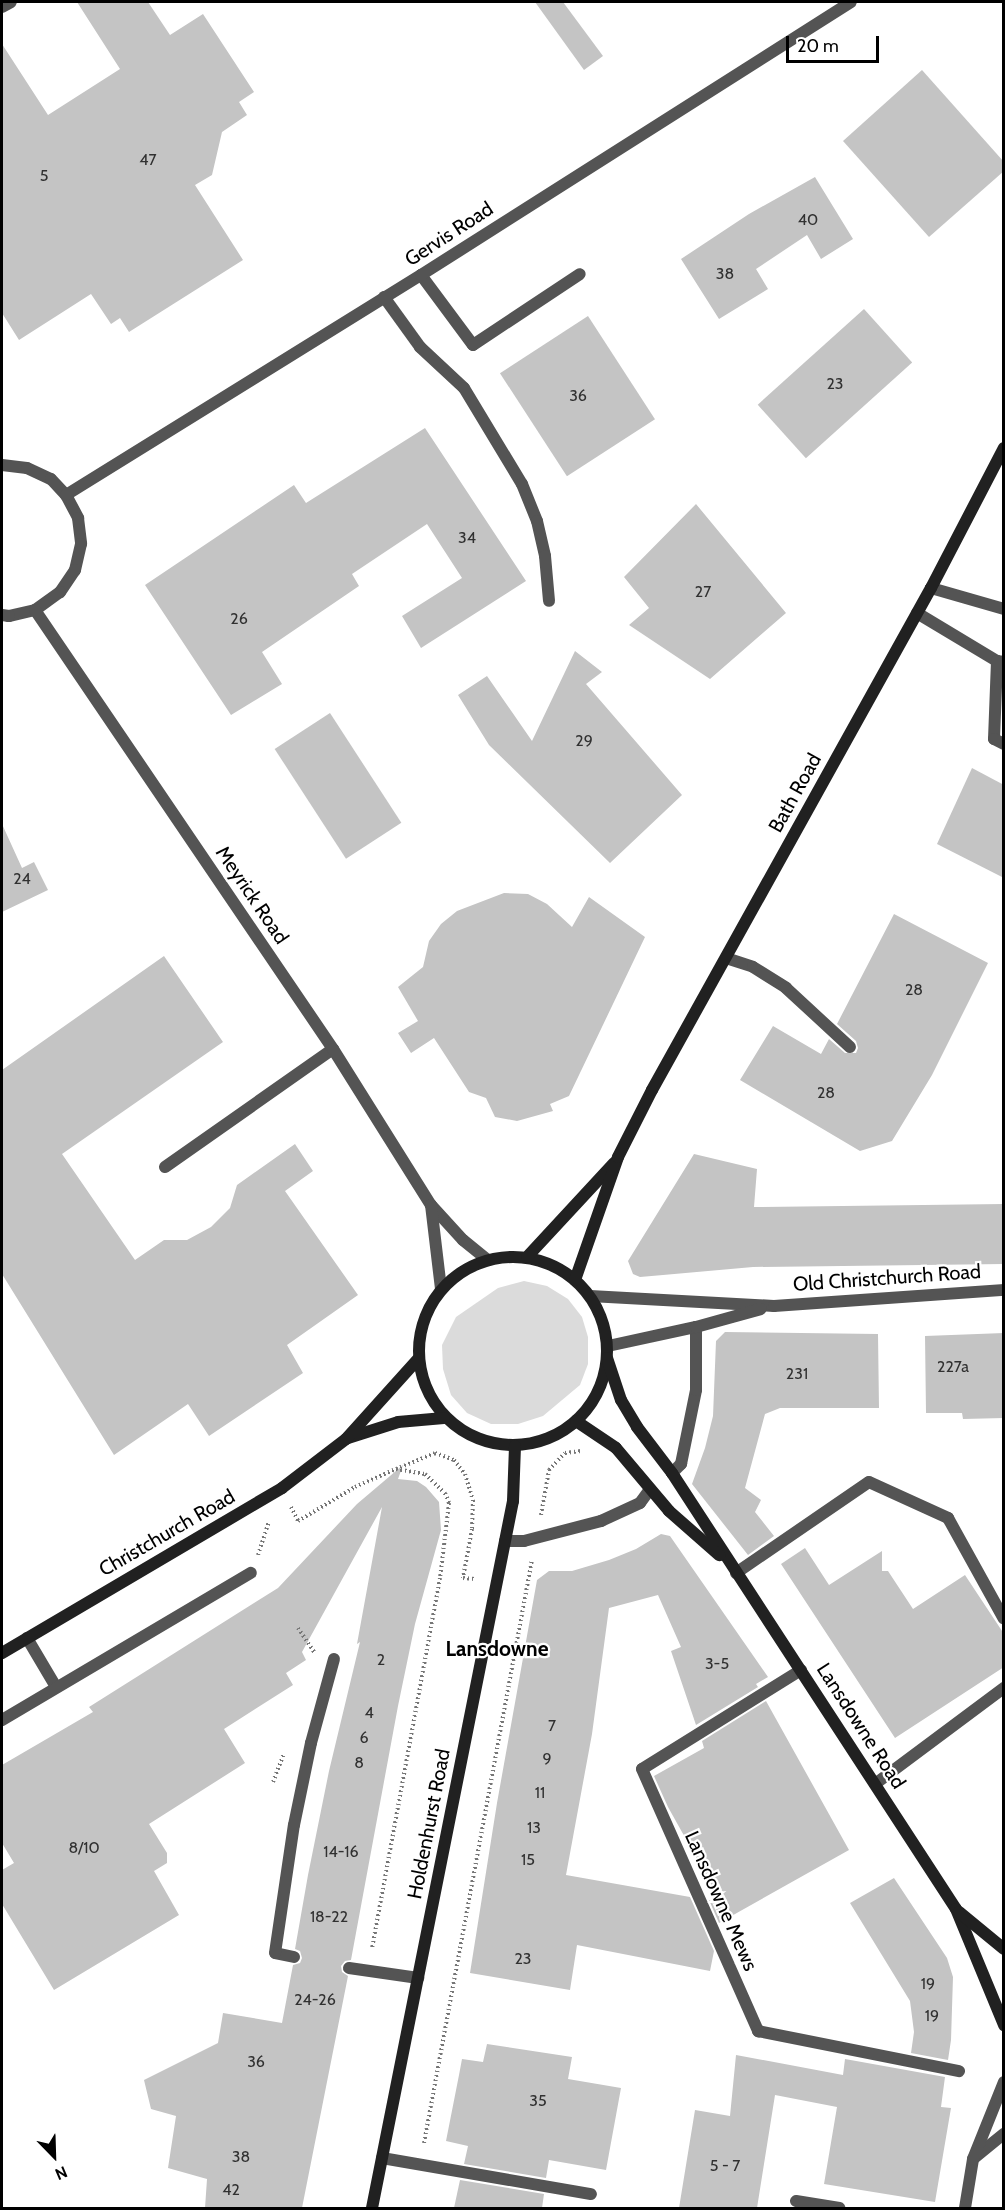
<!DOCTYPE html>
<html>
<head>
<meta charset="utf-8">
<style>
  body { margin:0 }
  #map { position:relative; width:1005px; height:2210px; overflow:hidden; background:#fff; font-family:Cabin,sans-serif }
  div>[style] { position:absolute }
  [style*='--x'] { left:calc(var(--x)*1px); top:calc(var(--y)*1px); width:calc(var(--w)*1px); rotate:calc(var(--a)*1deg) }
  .green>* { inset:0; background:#dbdbdb }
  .building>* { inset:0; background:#c4c4c4; transform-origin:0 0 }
  .path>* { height:4px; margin-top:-2px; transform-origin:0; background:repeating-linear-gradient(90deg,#767676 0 1.5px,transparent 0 4.5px) }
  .service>* { height:12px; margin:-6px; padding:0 6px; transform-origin:6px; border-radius:6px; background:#545454 }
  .minor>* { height:12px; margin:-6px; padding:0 6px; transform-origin:6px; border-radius:6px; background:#545454 }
  .secondary>* { height:12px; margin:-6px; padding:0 6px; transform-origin:6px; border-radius:6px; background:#212121 }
  .secondary>.ring { margin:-6px; padding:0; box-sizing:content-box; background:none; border:12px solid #212121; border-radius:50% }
  span { translate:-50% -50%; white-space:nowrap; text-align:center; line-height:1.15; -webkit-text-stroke:4.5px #fff; paint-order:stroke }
  .number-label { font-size:16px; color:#313131 }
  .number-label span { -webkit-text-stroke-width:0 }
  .street-label { font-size:20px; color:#000 }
  .neighbourhood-label { font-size:21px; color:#000; font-weight:700 }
  .frame { position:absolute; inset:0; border:3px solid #000; pointer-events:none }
  .north { position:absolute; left:24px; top:2126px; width:60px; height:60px; -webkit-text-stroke:4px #fff; paint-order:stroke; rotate:157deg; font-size:16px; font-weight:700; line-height:24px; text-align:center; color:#000 }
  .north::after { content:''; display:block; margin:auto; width:21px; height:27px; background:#000; clip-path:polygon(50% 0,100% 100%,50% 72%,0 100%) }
  .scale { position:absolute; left:786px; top:36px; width:93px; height:27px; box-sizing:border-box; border:3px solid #000; border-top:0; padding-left:8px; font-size:18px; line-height:21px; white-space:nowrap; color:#000; -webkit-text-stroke:4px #fff; paint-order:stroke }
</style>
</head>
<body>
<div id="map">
  <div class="green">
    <i style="clip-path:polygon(524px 1281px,547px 1286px,568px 1299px,582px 1317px,588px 1337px,588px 1364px,580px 1385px,543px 1416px,518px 1424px,491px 1424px,467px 1413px,451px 1395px,443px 1369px,442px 1345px,456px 1317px,498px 1288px)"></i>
  </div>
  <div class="building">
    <i style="clip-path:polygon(77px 2px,148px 2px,170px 35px,203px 14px,254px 92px,239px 102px,247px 115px,222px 132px,212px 175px,195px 185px,243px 260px,129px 332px,120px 318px,111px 324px,91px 294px,19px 340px,2px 313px,2px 44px,48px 115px,120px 69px)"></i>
    <i style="clip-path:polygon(535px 2px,563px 2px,603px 56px,584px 70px)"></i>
    <i style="clip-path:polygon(922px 70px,1004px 162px,1004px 171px,929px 237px,843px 141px)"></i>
    <i style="clip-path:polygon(815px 177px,853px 239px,821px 259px,807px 235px,756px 269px,768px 289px,719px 319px,681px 259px,749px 214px)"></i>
    <i style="left:864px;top:309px;width:72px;height:143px;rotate:48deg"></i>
    <i style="left:588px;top:316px;width:123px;height:105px;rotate:57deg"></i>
    <i style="clip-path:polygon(425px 428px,526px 581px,421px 648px,402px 616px,462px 578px,427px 524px,352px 574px,359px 586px,262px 652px,282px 684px,231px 715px,145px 585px,294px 485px,306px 503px)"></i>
    <i style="clip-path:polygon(696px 504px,786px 613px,710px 679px,629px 625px,649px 608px,624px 577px)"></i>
    <i style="clip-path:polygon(575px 651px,602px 672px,586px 684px,682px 795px,610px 863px,489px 745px,458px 695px,487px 676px,532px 741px)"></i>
    <i style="left:330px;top:713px;width:131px;height:66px;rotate:57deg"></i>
    <i style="clip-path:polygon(972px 768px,1004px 785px,1004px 878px,937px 844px)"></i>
    <i style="clip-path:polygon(2px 824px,22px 868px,34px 862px,48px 890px,2px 912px)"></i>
    <i style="clip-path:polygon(504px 893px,528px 894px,547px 904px,572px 927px,589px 897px,645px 937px,569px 1096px,550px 1104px,553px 1111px,517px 1121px,495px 1117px,486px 1098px,469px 1092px,434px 1038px,411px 1053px,398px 1033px,418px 1021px,398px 987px,423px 967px,429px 941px,441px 924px,457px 911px)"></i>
    <i style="clip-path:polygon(894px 914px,988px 963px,932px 1075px,892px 1141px,860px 1151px,740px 1080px,773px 1026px,821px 1054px,829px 1039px,845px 1053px,856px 1053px,858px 1048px,856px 1041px,837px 1024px)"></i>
    <i style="clip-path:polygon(164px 956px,223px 1042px,62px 1154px,135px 1260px,164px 1240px,187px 1240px,211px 1227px,230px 1208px,237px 1185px,295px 1144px,313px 1171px,285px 1191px,358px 1295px,287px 1345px,303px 1373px,209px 1436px,188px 1404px,114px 1455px,2px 1274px,2px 1070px)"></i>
    <i style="clip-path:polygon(694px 1154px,757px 1169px,754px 1207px,1004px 1204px,1004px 1264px,753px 1267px,663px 1275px,640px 1277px,633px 1274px,628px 1261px)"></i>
    <i style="clip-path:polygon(725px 1332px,878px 1334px,879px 1408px,780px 1408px,765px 1414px,745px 1488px,761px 1500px,755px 1512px,774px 1536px,748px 1555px,692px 1484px,705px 1448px,713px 1416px,716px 1341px)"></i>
    <i style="clip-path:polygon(1004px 1333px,1004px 1418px,963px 1419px,962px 1413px,926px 1413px,925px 1336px)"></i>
    <i style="clip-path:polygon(403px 1465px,398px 1479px,417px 1481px,426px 1487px,439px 1502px,441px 1530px,415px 1624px,398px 1706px,351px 1960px,345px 1961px,341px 1966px,342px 1972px,348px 1976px,302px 2208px,205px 2208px,207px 2179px,168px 2168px,176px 2116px,151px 2109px,144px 2080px,218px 2043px,223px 2013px,282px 2023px,293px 1965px,300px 1963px,302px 1958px,300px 1951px,295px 1949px,308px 1875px,329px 1771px,360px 1642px,357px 1644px,382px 1507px,302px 1652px,306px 1660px,286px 1673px,293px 1685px,224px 1729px,245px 1763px,149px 1824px,167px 1853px,167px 1863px,154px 1871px,179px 1915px,54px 1990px,2px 1904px,2px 1870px,14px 1863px,2px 1843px,2px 1765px,93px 1712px,89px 1707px,278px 1588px,357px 1504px)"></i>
    <i style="clip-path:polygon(661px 1534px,670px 1536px,768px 1677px,756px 1684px,758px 1687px,696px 1725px,671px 1651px,681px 1647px,658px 1595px,609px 1608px,592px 1734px,566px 1875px,690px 1897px,714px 1951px,710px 1971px,577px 1945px,570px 1990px,470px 1973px,497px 1803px,537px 1580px,549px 1571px,572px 1571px,609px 1560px,636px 1549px)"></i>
    <i style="clip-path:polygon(805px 1548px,829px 1585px,882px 1551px,882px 1571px,888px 1571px,913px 1609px,965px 1575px,1004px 1634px,1004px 1667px,895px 1738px,781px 1564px)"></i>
    <i style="clip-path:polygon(766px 1701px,849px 1850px,719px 1923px,709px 1900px,721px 1902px,668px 1807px,654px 1776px,704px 1748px,702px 1741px)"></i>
    <i style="clip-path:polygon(894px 1878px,947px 1958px,953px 1977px,951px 2040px,948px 2060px,911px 2053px,914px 2032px,910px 2001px,850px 1903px)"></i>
    <i style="clip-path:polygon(487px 2044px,572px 2057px,568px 2079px,621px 2088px,606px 2170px,549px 2160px,546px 2178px,464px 2164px,468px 2146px,446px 2141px,459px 2075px,462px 2059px,483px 2062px)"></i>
    <i style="clip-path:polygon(736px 2055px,843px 2075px,845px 2059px,945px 2077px,941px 2107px,951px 2108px,935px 2202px,824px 2184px,837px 2107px,775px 2095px,757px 2208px,679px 2208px,695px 2110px,730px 2116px)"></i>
    <i style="clip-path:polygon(460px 2180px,544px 2194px,542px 2208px,454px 2208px)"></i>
  </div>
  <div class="path">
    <i style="--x:396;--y:1469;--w:42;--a:-22.3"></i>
    <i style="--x:435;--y:1453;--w:20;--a:20"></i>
    <i style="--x:454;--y:1460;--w:18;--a:52"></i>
    <i style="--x:465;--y:1474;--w:27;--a:73"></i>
    <i style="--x:473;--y:1500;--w:29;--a:92"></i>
    <i style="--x:472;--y:1529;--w:50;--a:100.4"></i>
    <i style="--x:463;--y:1578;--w:12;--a:5"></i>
    <i style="--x:291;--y:1507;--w:16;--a:63"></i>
    <i style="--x:298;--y:1521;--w:66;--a:-30.8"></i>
    <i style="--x:355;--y:1487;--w:45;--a:-23.7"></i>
    <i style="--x:396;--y:1469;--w:29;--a:10"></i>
    <i style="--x:425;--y:1474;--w:28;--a:44"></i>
    <i style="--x:445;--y:1493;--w:11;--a:68"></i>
    <i style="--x:449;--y:1503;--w:76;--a:96.8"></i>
    <i style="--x:440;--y:1578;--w:377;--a:100.4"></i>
    <i style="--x:541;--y:1515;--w:46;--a:-79.9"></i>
    <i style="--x:549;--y:1470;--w:23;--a:-47"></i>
    <i style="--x:565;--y:1453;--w:16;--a:-7"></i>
    <i style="--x:258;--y:1555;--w:35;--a:-72"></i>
    <i style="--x:298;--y:1628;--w:29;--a:56"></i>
    <i style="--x:273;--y:1782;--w:31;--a:-69"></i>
    <i style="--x:424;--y:2143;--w:593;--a:-79.51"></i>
  </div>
  <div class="service">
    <i style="--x:421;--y:275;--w:87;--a:53.4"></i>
    <i style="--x:473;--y:345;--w:128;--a:-33.6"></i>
    <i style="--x:384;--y:297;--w:62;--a:54.2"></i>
    <i style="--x:420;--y:347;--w:60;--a:43"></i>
    <i style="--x:464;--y:388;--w:112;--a:58.9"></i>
    <i style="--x:522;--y:484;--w:40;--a:68"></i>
    <i style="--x:537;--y:521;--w:36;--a:77"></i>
    <i style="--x:545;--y:556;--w:45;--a:84.9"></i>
    <i style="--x:931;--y:588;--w:76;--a:16"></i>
    <i style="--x:917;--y:613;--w:93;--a:31"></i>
    <i style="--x:997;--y:661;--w:7;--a:8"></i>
    <i style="--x:997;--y:661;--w:78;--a:92.2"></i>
    <i style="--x:994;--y:739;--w:11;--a:27"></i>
    <i style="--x:726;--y:958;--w:28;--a:18"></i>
    <i style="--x:753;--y:967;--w:39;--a:32"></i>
    <i style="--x:786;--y:988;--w:87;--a:42.7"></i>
    <i style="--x:165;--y:1167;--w:205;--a:-35.1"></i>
    <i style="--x:672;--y:1473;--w:13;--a:-45"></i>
    <i style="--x:681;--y:1464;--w:76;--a:-78.5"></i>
    <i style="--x:696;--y:1390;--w:63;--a:-90"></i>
    <i style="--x:505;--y:1541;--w:19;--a:0"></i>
    <i style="--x:524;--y:1541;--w:80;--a:-14.6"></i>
    <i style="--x:601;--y:1521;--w:43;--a:-24.8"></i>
    <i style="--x:640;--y:1503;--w:17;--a:-54"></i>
    <i style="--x:27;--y:1638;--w:57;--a:59.4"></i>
    <i style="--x:801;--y:1670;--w:187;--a:148.1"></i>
    <i style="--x:642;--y:1769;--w:287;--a:66.1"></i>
    <i style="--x:758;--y:2031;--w:205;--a:11.3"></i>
    <i style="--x:2;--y:1720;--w:289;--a:-30.6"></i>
    <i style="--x:294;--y:1957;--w:19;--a:-168"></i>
    <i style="--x:275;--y:1953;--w:129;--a:-81.6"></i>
    <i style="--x:294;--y:1825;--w:84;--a:-78.3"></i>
    <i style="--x:311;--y:1743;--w:87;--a:-74.7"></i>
    <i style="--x:349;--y:1968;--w:70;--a:8.2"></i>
    <i style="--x:382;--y:2158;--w:212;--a:9.8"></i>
    <i style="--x:796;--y:2201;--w:44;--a:9.2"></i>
  </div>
  <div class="minor">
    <i style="--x:2;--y:7;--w:10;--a:-29"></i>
    <i style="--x:2;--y:465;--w:25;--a:7"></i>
    <i style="--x:27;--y:468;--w:26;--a:25"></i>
    <i style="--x:51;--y:479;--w:22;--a:47"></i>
    <i style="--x:66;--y:495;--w:26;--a:62"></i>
    <i style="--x:78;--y:518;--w:26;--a:83"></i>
    <i style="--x:81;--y:544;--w:27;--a:103"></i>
    <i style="--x:75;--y:570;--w:27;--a:124"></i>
    <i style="--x:60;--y:592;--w:31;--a:144"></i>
    <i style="--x:35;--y:610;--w:27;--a:167"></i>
    <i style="--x:9;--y:616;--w:7;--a:-172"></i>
    <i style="--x:66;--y:495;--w:418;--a:-31.8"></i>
    <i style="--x:421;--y:275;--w:509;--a:-32.41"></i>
    <i style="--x:35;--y:610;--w:531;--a:55.83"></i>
    <i style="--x:333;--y:1049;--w:184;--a:57.9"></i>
    <i style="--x:431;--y:1205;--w:47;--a:47.6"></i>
    <i style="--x:463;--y:1240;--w:32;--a:39"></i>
    <i style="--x:431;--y:1205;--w:85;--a:83.2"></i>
    <i style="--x:590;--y:1296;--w:184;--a:3.1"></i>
    <i style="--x:774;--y:1306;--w:231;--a:-4"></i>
    <i style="--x:608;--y:1346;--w:90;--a:-12.2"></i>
    <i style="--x:696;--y:1327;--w:67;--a:-15.5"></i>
    <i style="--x:736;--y:1573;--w:161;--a:-34.4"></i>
    <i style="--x:869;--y:1482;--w:87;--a:24.5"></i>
    <i style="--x:948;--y:1518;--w:115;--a:61"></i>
    <i style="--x:875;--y:1784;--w:161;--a:-36.7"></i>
    <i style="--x:974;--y:2158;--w:38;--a:-39"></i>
    <i style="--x:965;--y:2208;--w:50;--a:-80.7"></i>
    <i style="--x:973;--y:2159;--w:83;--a:-68.1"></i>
  </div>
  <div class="secondary">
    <i class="ring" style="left:419px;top:1257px;width:176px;height:176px"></i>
    <i style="--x:527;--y:1257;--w:128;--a:-47.2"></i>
    <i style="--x:575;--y:1280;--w:130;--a:-70.7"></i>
    <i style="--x:618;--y:1157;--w:75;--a:-63.1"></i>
    <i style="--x:652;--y:1090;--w:574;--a:-60.94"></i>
    <i style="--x:931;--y:588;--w:158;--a:-62.5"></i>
    <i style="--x:607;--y:1358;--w:44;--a:71.6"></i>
    <i style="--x:621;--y:1400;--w:31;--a:59"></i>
    <i style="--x:637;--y:1427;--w:58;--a:52.7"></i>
    <i style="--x:672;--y:1473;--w:520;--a:56.92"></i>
    <i style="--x:956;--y:1909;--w:126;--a:67.5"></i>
    <i style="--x:576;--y:1421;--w:48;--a:34"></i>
    <i style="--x:616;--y:1448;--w:82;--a:49.9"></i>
    <i style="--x:669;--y:1511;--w:67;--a:41.3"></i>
    <i style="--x:348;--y:1438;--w:52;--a:-17.7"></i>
    <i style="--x:398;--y:1422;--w:46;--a:-5"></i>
    <i style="--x:2;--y:1653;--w:325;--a:-30.5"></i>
    <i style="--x:282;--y:1488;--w:81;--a:-37.4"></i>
    <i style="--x:346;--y:1439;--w:108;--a:-48"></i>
    <i style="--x:959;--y:1912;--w:58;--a:39.4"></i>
    <i style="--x:372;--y:2208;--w:721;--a:-78.72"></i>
    <i style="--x:513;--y:1501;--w:55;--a:-87.9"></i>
  </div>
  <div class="number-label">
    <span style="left:148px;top:160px">47</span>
    <span style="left:44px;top:176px">5</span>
    <span style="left:808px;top:220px">40</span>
    <span style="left:725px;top:274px">38</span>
    <span style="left:835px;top:384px">23</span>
    <span style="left:578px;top:396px">36</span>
    <span style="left:467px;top:538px">34</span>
    <span style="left:703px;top:592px">27</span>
    <span style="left:239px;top:619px">26</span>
    <span style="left:584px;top:741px">29</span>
    <span style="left:22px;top:879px">24</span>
    <span style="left:914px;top:990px">28</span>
    <span style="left:826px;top:1093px">28</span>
    <span style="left:953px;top:1367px">227a</span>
    <span style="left:797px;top:1374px">231</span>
    <span style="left:381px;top:1660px">2</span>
    <span style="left:717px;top:1664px">3-5</span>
    <span style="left:369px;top:1713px">4</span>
    <span style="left:552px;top:1726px">7</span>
    <span style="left:364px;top:1738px">6</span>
    <span style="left:547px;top:1759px">9</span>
    <span style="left:359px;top:1763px">8</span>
    <span style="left:540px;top:1793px">11</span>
    <span style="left:534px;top:1828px">13</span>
    <span style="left:84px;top:1848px">8/10</span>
    <span style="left:341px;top:1852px">14-16</span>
    <span style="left:528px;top:1860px">15</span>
    <span style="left:329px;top:1917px">18-22</span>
    <span style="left:523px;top:1959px">23</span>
    <span style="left:928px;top:1984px">19</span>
    <span style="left:315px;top:2000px">24-26</span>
    <span style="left:932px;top:2016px">19</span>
    <span style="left:256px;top:2062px">36</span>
    <span style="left:538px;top:2101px">35</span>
    <span style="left:241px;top:2157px">38</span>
    <span style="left:725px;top:2166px">5 - 7</span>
    <span style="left:231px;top:2190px">42</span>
  </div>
  <div class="street-label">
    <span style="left:449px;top:234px;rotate:-33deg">Gervis Road</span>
    <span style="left:795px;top:793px;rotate:-61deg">Bath Road</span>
    <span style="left:252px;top:895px;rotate:56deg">Meyrick Road</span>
    <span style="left:887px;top:1278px;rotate:-4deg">Old Christchurch Road</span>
    <span style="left:167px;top:1533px;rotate:-30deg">Christchurch Road</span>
    <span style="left:861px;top:1726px;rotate:57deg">Lansdowne Road</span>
    <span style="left:429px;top:1824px;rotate:-79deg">Holdenhurst Road</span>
    <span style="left:721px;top:1901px;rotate:66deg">Lansdowne Mews</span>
  </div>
  <div class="neighbourhood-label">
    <span style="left:497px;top:1649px">Lansdowne</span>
  </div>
  <div class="frame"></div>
  <div class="north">N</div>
  <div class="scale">20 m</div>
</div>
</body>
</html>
